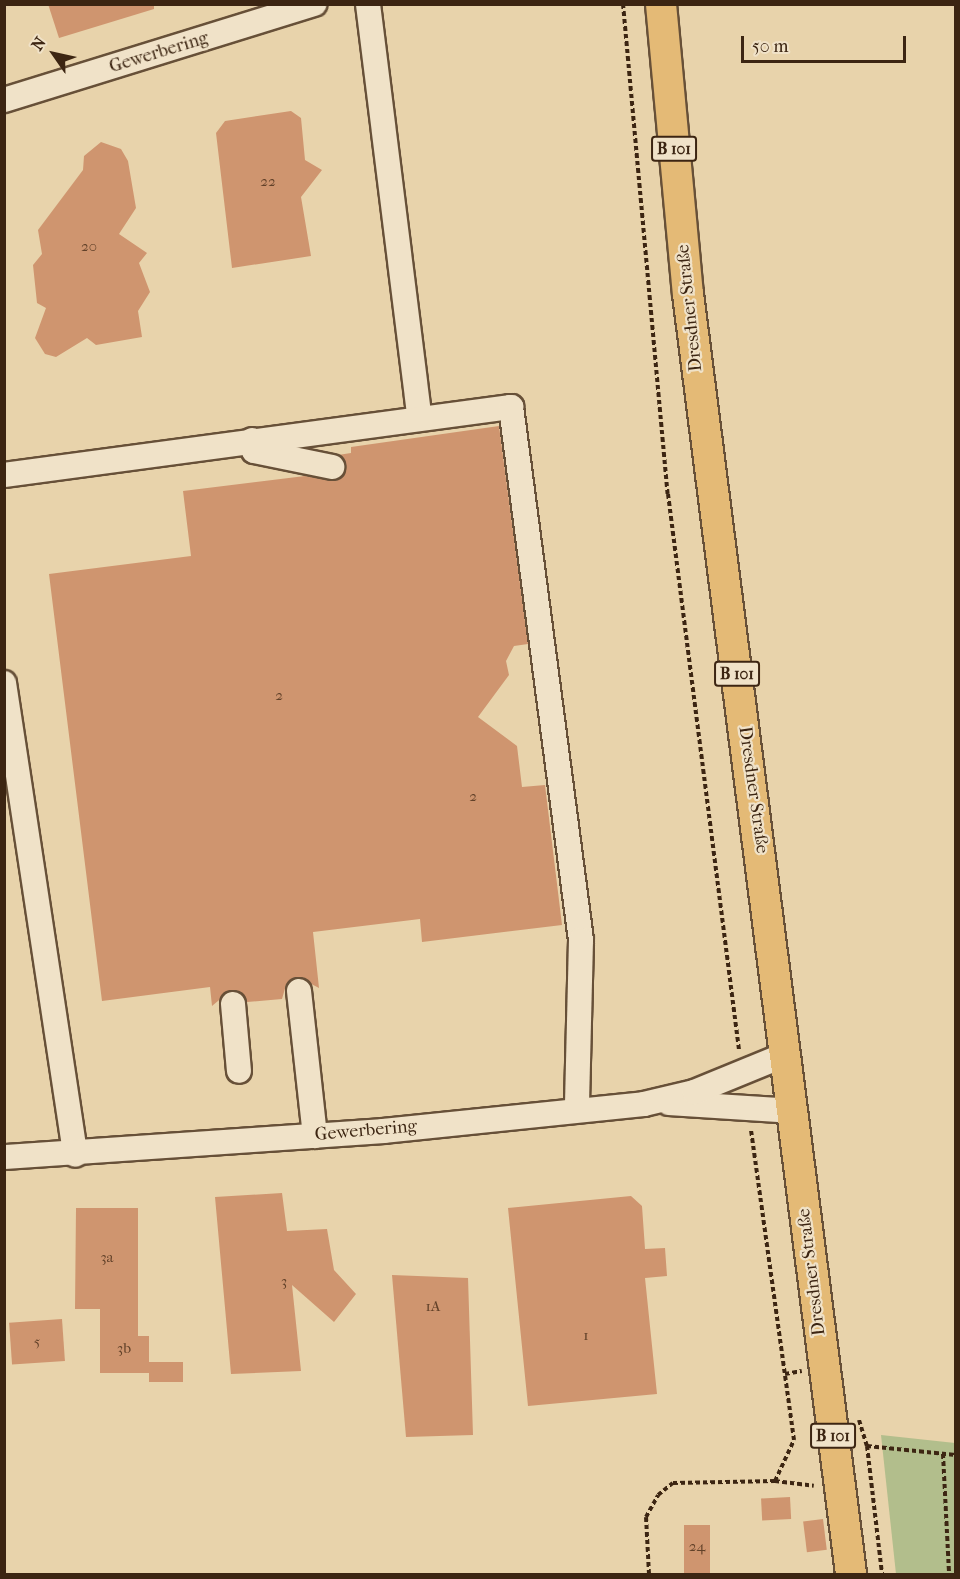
<!DOCTYPE html>
<html>
<head>
<meta charset="utf-8">
<style>
  body { margin:0 }
  #map { position:relative; width:960px; height:1579px; overflow:hidden; background:#e8d3ab; font-family:"IM FELL French Canon",serif }
  div>[style] { position:absolute }
  [style*='--x'] { left:calc(var(--x)*1px); top:calc(var(--y)*1px); width:calc(var(--w)*1px); rotate:calc(var(--a)*1deg) }
  .green>* { inset:0; background:#b2be8c }
  .building>* { inset:0; background:#cf956f; transform-origin:0 0 }
  .path>* { height:4px; margin-top:-2px; transform-origin:0; background:repeating-linear-gradient(90deg,#3c2512 0 4.5px,transparent 0 7.5px) }
  .roads { filter:drop-shadow(2px 0 #675038) drop-shadow(-2px 0 #675038) drop-shadow(0 2px #675038) drop-shadow(0 -2px #675038) }
  .minor>* { height:24px; margin:-12px; padding:0 12px; transform-origin:12px; border-radius:12px; background:#f0e2c8 }
  .major>* { height:30px; margin:-15px; padding:0 15px; transform-origin:15px; border-radius:15px; background:#e4ba76 }
  span { translate:-50% -50%; white-space:nowrap; text-align:center; line-height:1.15; -webkit-text-stroke:4.5px #f0e2c8; paint-order:stroke }
  .number-label { font-size:15px; color:#614129 }
  .number-label span { -webkit-text-stroke-width:0 }
  .shield-label span { padding:2px 4px; background:#f0e2c8; border:2px solid; border-radius:4px; -webkit-text-stroke-width:0 }
  .shield-label { font-size:16px; color:#3c2512; font-weight:700 }
  .street-label { font-size:18px; color:#3c2512 }
  .frame { position:absolute; inset:0; border:6px solid #3c2512; pointer-events:none }
  .north { position:absolute; left:24px; top:24px; width:60px; height:60px; -webkit-text-stroke:4px #f0e2c8; paint-order:stroke; rotate:304deg; font-size:16px; font-weight:700; line-height:24px; text-align:center; color:#3c2512 }
  .north::after { content:''; display:block; margin:auto; width:21px; height:27px; background:#3c2512; clip-path:polygon(50% 0,100% 100%,50% 72%,0 100%) }
  .scale { position:absolute; left:741px; top:36px; width:165px; height:27px; box-sizing:border-box; border:3px solid #3c2512; border-top:0; padding-left:8px; font-size:18px; line-height:21px; white-space:nowrap; color:#3c2512; -webkit-text-stroke:4px #f0e2c8; paint-order:stroke }
</style>
</head>
<body>
<div id="map">
  <div class="green">
    <i style="clip-path:polygon(881px 1435px,955px 1443px,955px 1574px,896px 1574px)"></i>
  </div>
  <div class="building">
    <i style="clip-path:polygon(48px 4px,154px 4px,154px 9px,59px 38px)"></i>
    <i style="clip-path:polygon(291px 111px,301px 118px,305px 160px,322px 170px,301px 197px,311px 256px,232px 268px,216px 133px,225px 121px)"></i>
    <i style="clip-path:polygon(101px 142px,121px 149px,128px 161px,136px 208px,119px 234px,147px 253px,139px 263px,150px 292px,138px 311px,142px 337px,96px 345px,87px 338px,56px 357px,45px 354px,35px 338px,46px 308px,37px 303px,33px 265px,42px 254px,38px 230px,83px 170px,84px 156px)"></i>
    <i style="clip-path:polygon(499px 426px,528px 644px,514px 646px,506px 661px,509px 675px,478px 717px,517px 746px,522px 787px,545px 785px,562px 925px,422px 942px,420px 919px,313px 932px,319px 988px,298px 977px,286px 985px,282px 999px,247px 1002px,231px 990px,212px 1006px,210px 987px,102px 1001px,49px 574px,191px 556px,183px 491px,305px 476px,336px 481px,346px 469px,338px 455px,351px 453px,351px 447px)"></i>
    <i style="clip-path:polygon(282px 1193px,287px 1231px,327px 1229px,334px 1270px,356px 1294px,334px 1322px,292px 1285px,301px 1371px,231px 1374px,215px 1197px)"></i>
    <i style="clip-path:polygon(631px 1196px,642px 1206px,645px 1249px,665px 1248px,667px 1276px,645px 1278px,657px 1394px,528px 1406px,508px 1208px)"></i>
    <i style="clip-path:polygon(76px 1208px,138px 1208px,138px 1336px,149px 1336px,149px 1373px,100px 1373px,100px 1309px,75px 1309px)"></i>
    <i style="clip-path:polygon(392px 1275px,468px 1278px,473px 1435px,406px 1437px)"></i>
    <i style="left:62px;top:1319px;width:42px;height:53px;rotate:86deg"></i>
    <i style="left:149px;top:1362px;width:34px;height:20px"></i>
    <i style="left:790px;top:1497px;width:22px;height:29px;rotate:87deg"></i>
    <i style="left:823px;top:1519px;width:31px;height:20px;rotate:83deg"></i>
    <i style="left:710px;top:1525px;width:50px;height:26px;rotate:90deg"></i>
  </div>
  <div class="path">
    <i style="--x:623;--y:4;--w:492;--a:84.8"></i>
    <i style="--x:668;--y:494;--w:561;--a:82.72"></i>
    <i style="--x:785;--y:1374;--w:17;--a:-10"></i>
    <i style="--x:859;--y:1420;--w:27;--a:73"></i>
    <i style="--x:867;--y:1446;--w:129;--a:83.3"></i>
    <i style="--x:867;--y:1446;--w:89;--a:5.8"></i>
    <i style="--x:943;--y:1454;--w:120;--a:87.1"></i>
    <i style="--x:775;--y:1481;--w:39;--a:7"></i>
    <i style="--x:649;--y:1574;--w:57;--a:-93"></i>
    <i style="--x:646;--y:1517;--w:25;--a:-61"></i>
    <i style="--x:658;--y:1495;--w:19;--a:-39"></i>
    <i style="--x:673;--y:1483;--w:102;--a:-1.1"></i>
    <i style="--x:775;--y:1481;--w:45;--a:-65.1"></i>
    <i style="--x:794;--y:1440;--w:314;--a:-97.9"></i>
  </div>
  <div class="roads">
    <div class="minor">
      <i style="--x:368;--y:4;--w:415;--a:82.9"></i>
      <i style="--x:4;--y:100;--w:325;--a:-17.2"></i>
      <i style="--x:252;--y:440;--w:11;--a:80"></i>
      <i style="--x:254;--y:451;--w:80;--a:11.6"></i>
      <i style="--x:4;--y:475;--w:512;--a:-7.64"></i>
      <i style="--x:511;--y:407;--w:538;--a:82.52"></i>
      <i style="--x:581;--y:940;--w:168;--a:91.4"></i>
      <i style="--x:4;--y:683;--w:477;--a:81.4"></i>
      <i style="--x:299;--y:991;--w:146;--a:83.7"></i>
      <i style="--x:233;--y:1004;--w:67;--a:84.9"></i>
      <i style="--x:669;--y:1103;--w:125;--a:3.7"></i>
      <i style="--x:4;--y:1157;--w:380;--a:-3.9"></i>
      <i style="--x:383;--y:1131;--w:262;--a:-5.9"></i>
      <i style="--x:644;--y:1104;--w:51;--a:-13.5"></i>
      <i style="--x:694;--y:1092;--w:100;--a:-22.2"></i>
    </div>
    <div class="major">
      <i style="--x:661;--y:4;--w:291;--a:84.7"></i>
      <i style="--x:688;--y:294;--w:1290;--a:82.74"></i>
    </div>
  </div>
  <div class="number-label">
    <span style="left:268px;top:182px">22</span>
    <span style="left:89px;top:247px">20</span>
    <span style="left:279px;top:696px">2</span>
    <span style="left:473px;top:797px">2</span>
    <span style="left:107px;top:1258px">3a</span>
    <span style="left:284px;top:1282px">3</span>
    <span style="left:433px;top:1307px">1A</span>
    <span style="left:586px;top:1336px">1</span>
    <span style="left:37px;top:1342px">5</span>
    <span style="left:124px;top:1349px">3b</span>
    <span style="left:697px;top:1547px">24</span>
  </div>
  <div class="shield-label">
    <span style="left:674px;top:149px">B 101</span>
    <span style="left:737px;top:674px">B 101</span>
    <span style="left:833px;top:1436px">B 101</span>
  </div>
  <div class="street-label">
    <span style="left:159px;top:53px;rotate:-17deg">Gewerbering</span>
    <span style="left:690px;top:308px;rotate:-96deg">Dresdner Straße</span>
    <span style="left:753px;top:790px;rotate:82deg">Dresdner Straße</span>
    <span style="left:366px;top:1131px;rotate:-5deg">Gewerbering</span>
    <span style="left:812px;top:1272px;rotate:-97deg">Dresdner Straße</span>
  </div>
  <div class="frame"></div>
  <div class="north">N</div>
  <div class="scale">50 m</div>
</div>
</body>
</html>
